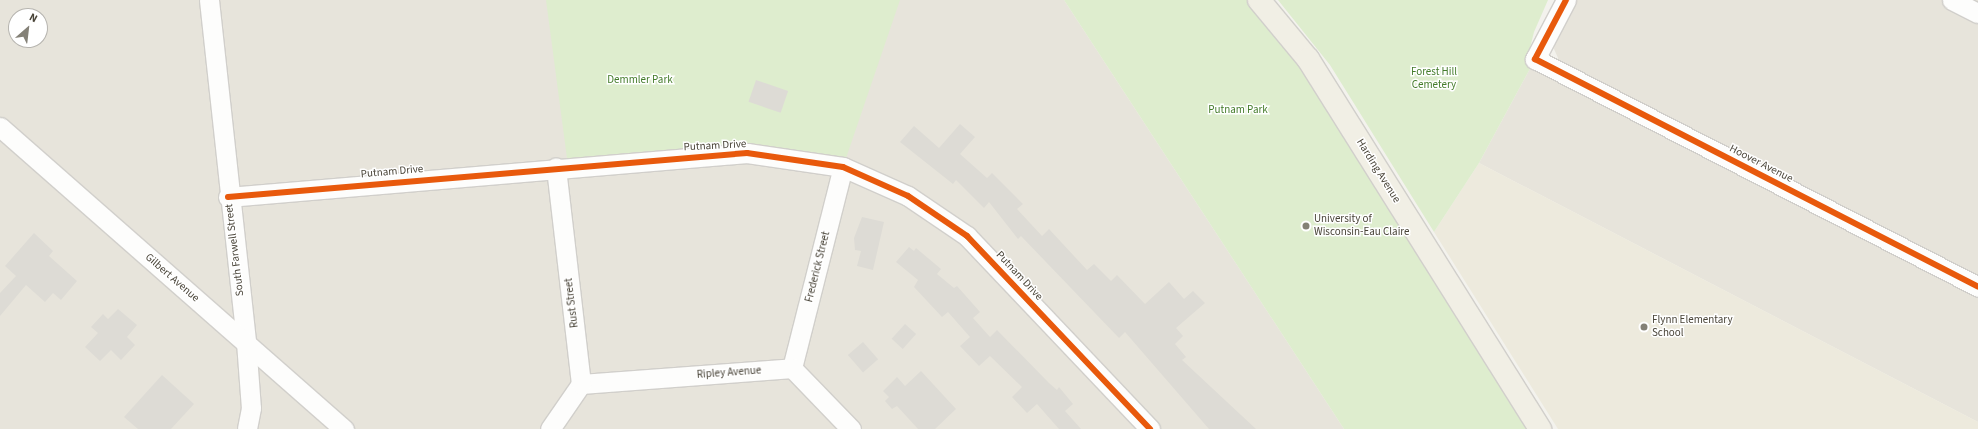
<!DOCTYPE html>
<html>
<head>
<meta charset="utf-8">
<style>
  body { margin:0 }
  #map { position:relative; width:1978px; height:429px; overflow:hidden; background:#f3f2ed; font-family:"Source Sans 3",sans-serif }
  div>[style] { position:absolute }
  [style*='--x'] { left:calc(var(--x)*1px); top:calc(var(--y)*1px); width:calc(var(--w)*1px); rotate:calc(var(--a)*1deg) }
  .residential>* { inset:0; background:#e7e4db }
  .education>* { inset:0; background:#edeadd }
  .green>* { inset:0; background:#deedce }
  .building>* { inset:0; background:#dddbd5; transform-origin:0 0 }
  .roads { filter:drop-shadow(1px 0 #d1cfcb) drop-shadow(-1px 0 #d1cfcb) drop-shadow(0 1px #d1cfcb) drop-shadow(0 -1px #d1cfcb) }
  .minor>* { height:19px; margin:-9.5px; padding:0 9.5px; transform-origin:9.5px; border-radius:9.5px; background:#fdfdfc }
  .major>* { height:22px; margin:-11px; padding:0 11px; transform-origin:11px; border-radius:11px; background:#f1efe5 }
  .cycleway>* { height:6px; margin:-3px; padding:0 3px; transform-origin:3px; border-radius:3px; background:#e8590c }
  .dots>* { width:11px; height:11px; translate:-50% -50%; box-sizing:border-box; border:2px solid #fff; border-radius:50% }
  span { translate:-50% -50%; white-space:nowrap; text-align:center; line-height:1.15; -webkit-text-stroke:3px #fff; paint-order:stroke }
  .park-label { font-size:11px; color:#447c2b }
  .street-label { font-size:11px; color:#494438 }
  .poi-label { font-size:11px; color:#494438 }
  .left { translate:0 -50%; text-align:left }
  .north { position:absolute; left:8px; top:8px; width:40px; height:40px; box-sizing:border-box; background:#fff; border:1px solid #b6b4af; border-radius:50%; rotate:28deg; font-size:11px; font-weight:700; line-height:16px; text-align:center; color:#494438 }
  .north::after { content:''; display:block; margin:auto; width:14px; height:18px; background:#848177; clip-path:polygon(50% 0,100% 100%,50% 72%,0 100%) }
</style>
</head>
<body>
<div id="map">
  <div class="residential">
    <i style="clip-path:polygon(evenodd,0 0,1064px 0,1344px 429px,0 429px,0 0,16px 16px,40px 16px,40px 40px,16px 40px,16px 16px)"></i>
    <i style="clip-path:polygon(1575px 0,1978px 0,1978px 422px,1479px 163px,1532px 65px,1549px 74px,1558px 58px,1554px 49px,1555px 40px)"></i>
  </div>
  <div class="education">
    <i style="clip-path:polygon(1479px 163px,1978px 422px,1978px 429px,1558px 429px,1434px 232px)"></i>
  </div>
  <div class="green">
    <i style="clip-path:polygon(546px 0,900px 0,843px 167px,747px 153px,568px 166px)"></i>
    <i style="clip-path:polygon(1064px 0,1259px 0,1540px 429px,1344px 429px)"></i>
    <i style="clip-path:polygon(1278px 0,1548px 0,1534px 32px,1530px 48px,1532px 65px,1479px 163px,1434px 232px,1330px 65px)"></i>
  </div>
  <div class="building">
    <i style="left:756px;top:80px;width:34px;height:23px;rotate:19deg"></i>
    <i style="clip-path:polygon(960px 124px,975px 137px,960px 154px,987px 178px,992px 173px,1023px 204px,1017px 209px,1042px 236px,1049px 229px,1087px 270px,1094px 264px,1111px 281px,1117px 275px,1145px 304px,1169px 282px,1184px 299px,1193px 291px,1205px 303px,1176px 328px,1183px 336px,1175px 344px,1186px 357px,1182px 360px,1256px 429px,1209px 429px,1125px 332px,1119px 338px,1021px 236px,1018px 239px,989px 202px,984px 208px,956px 180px,953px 184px,900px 142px,914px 126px,939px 148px)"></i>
    <i style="clip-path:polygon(862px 217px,884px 222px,873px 270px,857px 266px,861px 251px,855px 250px,854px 238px)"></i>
    <i style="clip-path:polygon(34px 233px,53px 251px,49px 256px,77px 281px,61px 300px,53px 293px,45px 302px,26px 285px,0 316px,0 293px,16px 276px,5px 266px)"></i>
    <i style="clip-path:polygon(909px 247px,914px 251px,916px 248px,941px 269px,937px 274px,954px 288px,957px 286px,980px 312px,973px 318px,990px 337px,997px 330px,1049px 383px,1057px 390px,1059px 387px,1073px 404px,1065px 411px,1081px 429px,1059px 429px,1037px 404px,1027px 413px,1012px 397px,1022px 387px,990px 356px,979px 366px,960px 346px,970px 337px,948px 312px,942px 317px,914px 287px,918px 280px,896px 262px)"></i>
    <i style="clip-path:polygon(118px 309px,137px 325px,127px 337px,135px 345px,121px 360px,111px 350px,100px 361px,85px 347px,98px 333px,91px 327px,103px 314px,108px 319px)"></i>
    <i style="left:905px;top:324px;width:15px;height:20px;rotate:42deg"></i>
    <i style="left:863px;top:342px;width:23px;height:20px;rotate:49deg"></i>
    <i style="clip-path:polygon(921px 371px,956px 409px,935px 429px,918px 429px,897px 406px,892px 409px,885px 401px,889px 397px,883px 391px,897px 377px,905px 386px)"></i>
    <i style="clip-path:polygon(162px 375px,194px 404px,171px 429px,138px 429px,124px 417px)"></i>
  </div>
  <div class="roads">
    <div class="minor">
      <i style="--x:209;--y:0;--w:344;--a:83.8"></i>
      <i style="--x:246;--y:342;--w:66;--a:85.7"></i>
      <i style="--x:251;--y:408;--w:21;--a:101"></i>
      <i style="--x:1566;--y:0;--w:67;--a:117.7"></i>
      <i style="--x:1535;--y:59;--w:498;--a:27.2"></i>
      <i style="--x:1952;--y:0;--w:29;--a:27"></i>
      <i style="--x:0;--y:127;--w:458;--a:41.3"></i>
      <i style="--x:228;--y:197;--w:521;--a:-4.85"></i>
      <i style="--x:747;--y:153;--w:97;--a:8.3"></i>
      <i style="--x:843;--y:167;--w:71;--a:24"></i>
      <i style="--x:908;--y:196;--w:71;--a:34.1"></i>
      <i style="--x:967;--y:236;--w:266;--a:46.5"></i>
      <i style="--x:792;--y:368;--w:207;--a:-75.8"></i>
      <i style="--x:581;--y:384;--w:212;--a:-4.3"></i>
      <i style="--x:792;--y:368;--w:85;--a:46"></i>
      <i style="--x:550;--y:429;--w:55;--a:-55.4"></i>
      <i style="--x:581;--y:384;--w:218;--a:-96.6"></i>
    </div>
    <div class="major">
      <i style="--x:1259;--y:0;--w:77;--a:50.3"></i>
      <i style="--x:1308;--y:59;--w:437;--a:57.9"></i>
    </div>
  </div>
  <div class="cycleway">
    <i style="--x:1566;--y:0;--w:67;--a:117.7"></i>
    <i style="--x:1535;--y:59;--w:498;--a:27.2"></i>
    <i style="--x:228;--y:197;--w:521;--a:-4.85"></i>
    <i style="--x:747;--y:153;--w:97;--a:8.3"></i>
    <i style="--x:843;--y:167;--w:71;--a:24"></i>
    <i style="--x:908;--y:196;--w:71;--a:34.1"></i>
    <i style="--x:967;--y:236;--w:266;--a:46.5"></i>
  </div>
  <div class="dots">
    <i style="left:1306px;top:226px;background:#848177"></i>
    <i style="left:1644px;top:327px;background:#848177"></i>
  </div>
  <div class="park-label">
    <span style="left:1434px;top:79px">Forest Hill<br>Cemetery</span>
    <span style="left:640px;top:80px">Demmler Park</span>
    <span style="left:1238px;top:110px">Putnam Park</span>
  </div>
  <div class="street-label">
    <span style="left:715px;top:146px;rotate:-3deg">Putnam Drive</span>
    <span style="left:1761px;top:164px;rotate:27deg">Hoover Avenue</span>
    <span style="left:1378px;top:171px;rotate:58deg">Harding Avenue</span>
    <span style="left:392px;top:172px;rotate:-5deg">Putnam Drive</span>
    <span style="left:235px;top:250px;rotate:-97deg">South Farwell Street</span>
    <span style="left:818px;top:267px;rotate:-76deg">Frederick Street</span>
    <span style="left:1019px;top:276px;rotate:47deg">Putnam Drive</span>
    <span style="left:172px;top:278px;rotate:41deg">Gilbert Avenue</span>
    <span style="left:572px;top:303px;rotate:-97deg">Rust Street</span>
    <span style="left:729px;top:373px;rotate:-4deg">Ripley Avenue</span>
  </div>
  <div class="poi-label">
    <span class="left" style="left:1314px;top:226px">University of<br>Wisconsin-Eau Claire</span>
    <span class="left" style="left:1652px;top:327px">Flynn Elementary<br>School</span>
  </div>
  <div class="north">N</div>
</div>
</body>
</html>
